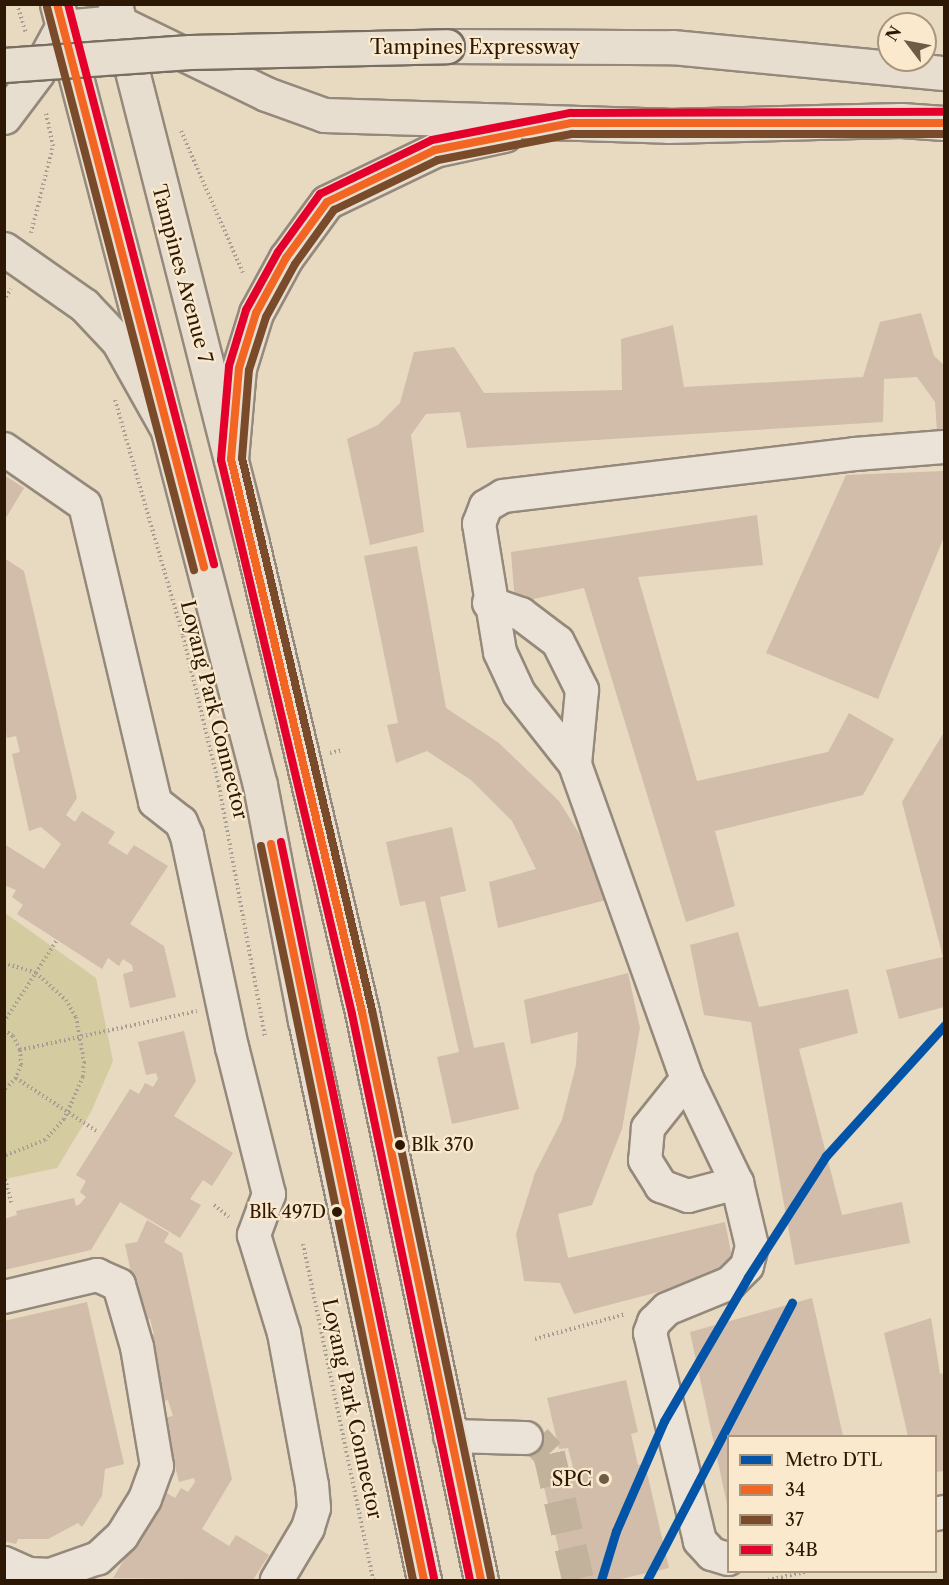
<!DOCTYPE html>
<html>
<head>
<meta charset="utf-8">
<style>
  body { margin:0 }
  #map { position:relative; width:949px; height:1585px; overflow:hidden; background:#e8d9c1; font-family:"Libre Caslon Text",serif }
  div>[style] { position:absolute }
  [style*='--x'] { left:calc(var(--x)*1px); top:calc(var(--y)*1px); width:calc(var(--w)*1px); rotate:calc(var(--a)*1deg) }
  .green>* { inset:0; background:#d4cba1 }
  .building>* { inset:0; background:#d1bdaa }
  .minor-tunnel>* { height:32px; margin-top:-16px; transform-origin:0; background:repeating-linear-gradient(90deg,#c2b29b 0 32px,transparent 0 48px) }
  .path>* { height:4px; margin-top:-2px; transform-origin:0; background:repeating-linear-gradient(90deg,#a69e92 0 1.5px,transparent 0 4.5px) }
  .roads { filter:drop-shadow(2px 0 #94897a) drop-shadow(-2px 0 #94897a) drop-shadow(0 2px #94897a) drop-shadow(0 -2px #94897a) }
  .minor>* { height:32px; margin:-16px; padding:0 16px; transform-origin:16px; border-radius:16px; background:#ebe3d7 }
  .major>* { height:33px; margin:-16.5px; padding:0 16.5px; transform-origin:16.5px; border-radius:16.5px; background:#e7ded0 }
  .highway>* { height:33px; margin:-16.5px; padding:0 16.5px; transform-origin:16.5px; border-radius:16.5px; background:#e7ded0 }
  .bridges { filter:drop-shadow(2px 0 #796f61) drop-shadow(-2px 0 #796f61) drop-shadow(0 2px #796f61) drop-shadow(0 -2px #796f61) }
  .highway-bridge>* { height:33px; margin:-16.5px; padding:0 16.5px; transform-origin:16.5px; border-radius:16.5px; background:#e7ded0 }
  .bus-1>* { height:8px; margin:-4px; padding:0 4px; transform-origin:4px; border-radius:4px; background:#f26522 }
  .bus-2>* { height:8px; margin:-4px; padding:0 4px; transform-origin:4px; border-radius:4px; background:#7a4b2a }
  .bus-3>* { height:8px; margin:-4px; padding:0 4px; transform-origin:4px; border-radius:4px; background:#e4002b }
  .metro-1>* { height:9px; margin:-4.5px; padding:0 4.5px; transform-origin:4.5px; border-radius:4.5px; background:#0354a6 }
  .dots>* { width:16px; height:16px; translate:-50% -50%; box-sizing:border-box; border:3px solid #fae9cc; border-radius:50% }
  span { translate:-50% -50%; white-space:nowrap; text-align:center; line-height:1.15; -webkit-text-stroke:4.5px #fae9cc; paint-order:stroke }
  .bus-label { font-size:18px; color:#2c1805 }
  .left { translate:0 -50%; text-align:left }
  .right { translate:-100% -50%; text-align:right }
  .street-label { font-size:20px; color:#2c1805 }
  .poi-label { font-size:20px; color:#2c1805 }
  .frame { position:absolute; inset:0; border:6px solid #2c1805; pointer-events:none }
  .legend { position:absolute; left:727px; top:1435px; width:210px; height:138px; box-sizing:border-box; background:#fae9cc; border:2px solid #a8957c; margin:0; padding:8px 10px; list-style:none; font-size:18px; color:#2c1805 }
  .legend li { display:flex; align-items:center; gap:12px; height:30px }
  .legend b { width:30px; border:2px solid #a8957c }
  .north { position:absolute; left:877px; top:12px; width:60px; height:60px; box-sizing:border-box; background:#fae9cc; border:2px solid #a8957c; border-radius:50%; rotate:302deg; font-size:16px; font-weight:700; line-height:24px; text-align:center; color:#2c1805 }
  .north::after { content:''; display:block; margin:auto; width:21px; height:27px; background:#6e5c47; clip-path:polygon(50% 0,100% 100%,50% 72%,0 100%) }
</style>
</head>
<body>
<div id="map">
  <div class="green">
    <i style="clip-path:polygon(5px 913px,96px 978px,113px 1061px,91px 1112px,57px 1168px,5px 1179px)"></i>
  </div>
  <div class="building">
    <i style="clip-path:polygon(921px 313px,934px 356px,944px 365px,944px 432px,937px 432px,935px 402px,917px 377px,884px 379px,883px 422px,467px 448px,460px 412px,426px 414px,411px 435px,424px 532px,370px 545px,347px 439px,378px 425px,400px 403px,414px 352px,454px 347px,484px 393px,622px 390px,621px 339px,673px 325px,684px 387px,863px 377px,880px 322px)"></i>
    <i style="clip-path:polygon(944px 471px,944px 537px,878px 699px,766px 653px,846px 475px)"></i>
    <i style="clip-path:polygon(4px 475px,24px 488px,4px 521px)"></i>
    <i style="clip-path:polygon(757px 515px,763px 565px,638px 577px,697px 781px,828px 752px,849px 713px,894px 739px,863px 795px,715px 831px,735px 906px,686px 922px,584px 588px,515px 603px,511px 552px)"></i>
    <i style="clip-path:polygon(417px 546px,446px 708px,499px 743px,559px 801px,593px 856px,606px 900px,498px 928px,489px 882px,536px 869px,512px 821px,471px 780px,427px 751px,396px 763px,387px 725px,398px 723px,364px 556px)"></i>
    <i style="clip-path:polygon(4px 558px,24px 571px,77px 798px,66px 815px,75px 822px,82px 811px,115px 832px,108px 843px,127px 855px,134px 845px,168px 866px,130px 924px,164px 946px,176px 997px,130px 1008px,123px 974px,133px 971px,132px 965px,123px 959px,119px 966px,108px 958px,102px 969px,17px 914px,23px 905px,12px 897px,16px 890px,4px 885px,4px 844px,44px 869px,61px 844px,41px 827px,29px 831px,12px 754px,20px 752px,16px 736px,7px 738px,4px 724px)"></i>
    <i style="clip-path:polygon(944px 732px,944px 1007px,899px 1019px,886px 970px,943px 957px,902px 802px)"></i>
    <i style="clip-path:polygon(452px 827px,466px 891px,440px 897px,474px 1048px,504px 1042px,519px 1109px,452px 1124px,437px 1057px,459px 1052px,425px 901px,400px 906px,386px 842px)"></i>
    <i style="clip-path:polygon(738px 932px,759px 1007px,848px 989px,858px 1033px,799px 1049px,842px 1215px,902px 1202px,910px 1243px,795px 1265px,751px 1022px,704px 1015px,690px 945px)"></i>
    <i style="clip-path:polygon(628px 973px,640px 1028px,622px 1129px,592px 1205px,558px 1214px,568px 1258px,725px 1222px,735px 1272px,574px 1314px,560px 1283px,524px 1281px,516px 1234px,535px 1173px,562px 1120px,576px 1065px,578px 1032px,531px 1044px,524px 1000px)"></i>
    <i style="clip-path:polygon(184px 1031px,196px 1081px,174px 1116px,233px 1153px,212px 1186px,203px 1180px,190px 1199px,201px 1205px,180px 1238px,120px 1202px,91px 1250px,4px 1270px,4px 1219px,17px 1215px,16px 1211px,74px 1198px,76px 1206px,80px 1204px,86px 1197px,80px 1192px,86px 1181px,76px 1175px,130px 1089px,139px 1094px,145px 1083px,153px 1087px,158px 1079px,156px 1073px,146px 1075px,138px 1042px)"></i>
    <i style="clip-path:polygon(147px 1220px,169px 1233px,164px 1242px,182px 1253px,232px 1479px,202px 1529px,229px 1546px,236px 1535px,269px 1555px,253px 1580px,113px 1578px,165px 1492px,175px 1498px,181px 1488px,188px 1492px,195px 1482px,194px 1478px,179px 1482px,163px 1418px,173px 1416px,168px 1400px,160px 1402px,145px 1336px,154px 1334px,150px 1319px,141px 1321px,125px 1244px,137px 1242px)"></i>
    <i style="clip-path:polygon(812px 1298px,843px 1436px,728px 1436px,728px 1509px,690px 1332px)"></i>
    <i style="clip-path:polygon(87px 1302px,124px 1464px,105px 1469px,102px 1496px,82px 1527px,78px 1523px,48px 1539px,18px 1539px,16px 1544px,4px 1541px,4px 1321px)"></i>
    <i style="clip-path:polygon(931px 1318px,940px 1374px,944px 1373px,944px 1471px,936px 1472px,936px 1436px,908px 1436px,884px 1333px)"></i>
    <i style="clip-path:polygon(626px 1380px,638px 1432px,631px 1434px,638px 1465px,645px 1464px,669px 1568px,616px 1580px,566px 1580px,543px 1483px,575px 1475px,568px 1448px,559px 1449px,547px 1398px)"></i>
  </div>
  <div class="minor-tunnel">
    <i style="--x:526;--y:1438;--w:10;--a:11"></i>
    <i style="--x:536;--y:1440;--w:19;--a:47"></i>
    <i style="--x:549;--y:1454;--w:129;--a:77"></i>
  </div>
  <div class="path">
    <i style="--x:17;--y:4;--w:30;--a:73"></i>
    <i style="--x:181;--y:131;--w:155;--a:66.4"></i>
    <i style="--x:31;--y:233;--w:90;--a:-75.8"></i>
    <i style="--x:53;--y:146;--w:35;--a:-102"></i>
    <i style="--x:4;--y:301;--w:14;--a:-60"></i>
    <i style="--x:115;--y:400;--w:246;--a:73.9"></i>
    <i style="--x:183;--y:636;--w:154;--a:76.5"></i>
    <i style="--x:219;--y:786;--w:255;--a:79.6"></i>
    <i style="--x:330;--y:753;--w:12;--a:-14"></i>
    <i style="--x:4;--y:963;--w:34;--a:17"></i>
    <i style="--x:36;--y:973;--w:40;--a:42"></i>
    <i style="--x:66;--y:1000;--w:20;--a:60"></i>
    <i style="--x:76;--y:1017;--w:46;--a:79.9"></i>
    <i style="--x:84;--y:1062;--w:15;--a:94"></i>
    <i style="--x:83;--y:1077;--w:46;--a:114.3"></i>
    <i style="--x:64;--y:1119;--w:28;--a:132"></i>
    <i style="--x:45;--y:1140;--w:44;--a:158.7"></i>
    <i style="--x:4;--y:1022;--w:98;--a:-57.1"></i>
    <i style="--x:4;--y:1030;--w:11;--a:34"></i>
    <i style="--x:13;--y:1036;--w:16;--a:63"></i>
    <i style="--x:20;--y:1050;--w:15;--a:86"></i>
    <i style="--x:21;--y:1065;--w:14;--a:111"></i>
    <i style="--x:16;--y:1078;--w:17;--a:135"></i>
    <i style="--x:20;--y:1050;--w:181;--a:-12.4"></i>
    <i style="--x:16;--y:1078;--w:98;--a:33.4"></i>
    <i style="--x:4;--y:1175;--w:31;--a:75"></i>
    <i style="--x:214;--y:1205;--w:19;--a:39"></i>
    <i style="--x:303;--y:1244;--w:343;--a:78.2"></i>
    <i style="--x:535;--y:1339;--w:94;--a:-15.4"></i>
    <i style="--x:768;--y:1580;--w:39;--a:-12"></i>
  </div>
  <div class="roads">
    <div class="minor">
      <i style="--x:4;--y:449;--w:98;--a:34.7"></i>
      <i style="--x:85;--y:505;--w:305;--a:76.7"></i>
      <i style="--x:155;--y:802;--w:33;--a:38"></i>
      <i style="--x:181;--y:822;--w:15;--a:67"></i>
      <i style="--x:187;--y:836;--w:216;--a:78"></i>
      <i style="--x:232;--y:1047;--w:152;--a:75.9"></i>
      <i style="--x:269;--y:1194;--w:44;--a:110.1"></i>
      <i style="--x:254;--y:1235;--w:102;--a:73"></i>
      <i style="--x:284;--y:1333;--w:155;--a:79.6"></i>
      <i style="--x:312;--y:1485;--w:23;--a:85"></i>
      <i style="--x:314;--y:1508;--w:21;--a:107"></i>
      <i style="--x:308;--y:1528;--w:61;--a:120.8"></i>
      <i style="--x:489;--y:603;--w:34;--a:19"></i>
      <i style="--x:521;--y:614;--w:46;--a:37.1"></i>
      <i style="--x:558;--y:642;--w:54;--a:63.4"></i>
      <i style="--x:582;--y:690;--w:74;--a:95.4"></i>
      <i style="--x:687;--y:1079;--w:63;--a:128.5"></i>
      <i style="--x:648;--y:1128;--w:32;--a:95"></i>
      <i style="--x:645;--y:1160;--w:31;--a:58"></i>
      <i style="--x:661;--y:1186;--w:29;--a:20"></i>
      <i style="--x:688;--y:1196;--w:51;--a:-14.9"></i>
      <i style="--x:4;--y:1297;--w:96;--a:-13.3"></i>
      <i style="--x:97;--y:1275;--w:24;--a:24"></i>
      <i style="--x:119;--y:1285;--w:65;--a:73.8"></i>
      <i style="--x:137;--y:1347;--w:121;--a:80.5"></i>
      <i style="--x:157;--y:1466;--w:35;--a:110"></i>
      <i style="--x:145;--y:1499;--w:44;--a:121.9"></i>
      <i style="--x:122;--y:1536;--w:33;--a:137"></i>
      <i style="--x:98;--y:1558;--w:51;--a:160.5"></i>
      <i style="--x:50;--y:1575;--w:21;--a:-177"></i>
      <i style="--x:29;--y:1574;--w:27;--a:-156"></i>
      <i style="--x:450;--y:1436;--w:76;--a:1.5"></i>
      <i style="--x:936;--y:1514;--w:8;--a:-14"></i>
      <i style="--x:728;--y:1559;--w:17;--a:-163"></i>
      <i style="--x:712;--y:1554;--w:18;--a:-133"></i>
      <i style="--x:700;--y:1541;--w:214;--a:-103.5"></i>
      <i style="--x:650;--y:1333;--w:12;--a:-70"></i>
      <i style="--x:654;--y:1322;--w:18;--a:-45"></i>
      <i style="--x:667;--y:1309;--w:68;--a:-22.4"></i>
      <i style="--x:730;--y:1283;--w:24;--a:-45"></i>
      <i style="--x:747;--y:1266;--w:21;--a:-76"></i>
      <i style="--x:752;--y:1246;--w:65;--a:-103.4"></i>
      <i style="--x:737;--y:1183;--w:115;--a:-115.7"></i>
      <i style="--x:687;--y:1079;--w:334;--a:-109.6"></i>
      <i style="--x:575;--y:764;--w:90;--a:-128.3"></i>
      <i style="--x:519;--y:693;--w:45;--a:-114.9"></i>
      <i style="--x:500;--y:652;--w:130;--a:-99.3"></i>
      <i style="--x:479;--y:524;--w:19;--a:-69"></i>
      <i style="--x:486;--y:506;--w:20;--a:-30"></i>
      <i style="--x:503;--y:496;--w:354;--a:-6.8"></i>
      <i style="--x:855;--y:454;--w:89;--a:-4.5"></i>
    </div>
    <div class="major">
      <i style="--x:57;--y:4;--w:807;--a:75.43"></i>
      <i style="--x:260;--y:785;--w:239;--a:79.2"></i>
      <i style="--x:305;--y:1020;--w:573;--a:78"></i>
      <i style="--x:115;--y:4;--w:556;--a:75.74"></i>
      <i style="--x:252;--y:543;--w:482;--a:76.8"></i>
      <i style="--x:362;--y:1012;--w:580;--a:78.17"></i>
    </div>
    <div class="highway">
      <i style="--x:447;--y:46;--w:225;--a:0.3"></i>
      <i style="--x:672;--y:47;--w:273;--a:5.5"></i>
      <i style="--x:4;--y:117;--w:55;--a:-53.1"></i>
      <i style="--x:37;--y:73;--w:52;--a:-61.5"></i>
      <i style="--x:62;--y:27;--w:56;--a:-5.1"></i>
      <i style="--x:118;--y:22;--w:165;--a:25.9"></i>
      <i style="--x:266;--y:94;--w:62;--a:19.9"></i>
      <i style="--x:324;--y:115;--w:344;--a:1.8"></i>
      <i style="--x:668;--y:126;--w:233;--a:-1.5"></i>
      <i style="--x:901;--y:120;--w:43;--a:4"></i>
      <i style="--x:4;--y:249;--w:98;--a:35"></i>
      <i style="--x:84;--y:305;--w:50;--a:46.6"></i>
      <i style="--x:118;--y:341;--w:102;--a:60.7"></i>
      <i style="--x:231;--y:459;--w:91;--a:-85"></i>
      <i style="--x:239;--y:368;--w:58;--a:-72.8"></i>
      <i style="--x:256;--y:313;--w:63;--a:-61.4"></i>
      <i style="--x:286;--y:258;--w:69;--a:-53.8"></i>
      <i style="--x:327;--y:202;--w:120;--a:-25.7"></i>
      <i style="--x:435;--y:150;--w:71;--a:-12.3"></i>
    </div>
  </div>
  <div class="bridges">
    <div class="highway-bridge">
      <i style="--x:4;--y:65;--w:186;--a:-4"></i>
      <i style="--x:190;--y:52;--w:257;--a:-1.3"></i>
    </div>
  </div>
  <div class="bus-1">
    <i style="--x:57;--y:4;--w:582;--a:75.37"></i>
    <i style="--x:271;--y:844;--w:752;--a:78.26"></i>
    <i style="--x:481;--y:1580;--w:580;--a:-101.83"></i>
    <i style="--x:362;--y:1012;--w:568;--a:-103.33"></i>
    <i style="--x:231;--y:459;--w:91;--a:-85"></i>
    <i style="--x:239;--y:368;--w:58;--a:-72.8"></i>
    <i style="--x:256;--y:313;--w:63;--a:-61.4"></i>
    <i style="--x:286;--y:258;--w:69;--a:-53.8"></i>
    <i style="--x:327;--y:202;--w:120;--a:-25.7"></i>
    <i style="--x:435;--y:150;--w:139;--a:-11.2"></i>
    <i style="--x:571;--y:123;--w:373;--a:0"></i>
  </div>
  <div class="bus-2">
    <i style="--x:47;--y:7;--w:582;--a:75.37"></i>
    <i style="--x:261;--y:846;--w:750;--a:78.3"></i>
    <i style="--x:491;--y:1578;--w:580;--a:-101.83"></i>
    <i style="--x:372;--y:1010;--w:567;--a:-103.25"></i>
    <i style="--x:242;--y:458;--w:88;--a:-85.5"></i>
    <i style="--x:249;--y:370;--w:56;--a:-72.2"></i>
    <i style="--x:266;--y:317;--w:60;--a:-61.3"></i>
    <i style="--x:295;--y:264;--w:67;--a:-54.2"></i>
    <i style="--x:334;--y:210;--w:115;--a:-25.7"></i>
    <i style="--x:438;--y:160;--w:136;--a:-11"></i>
    <i style="--x:572;--y:134;--w:372;--a:0"></i>
  </div>
  <div class="bus-3">
    <i style="--x:68;--y:4;--w:579;--a:75.39"></i>
    <i style="--x:281;--y:842;--w:752;--a:78.26"></i>
    <i style="--x:470;--y:1580;--w:578;--a:-101.78"></i>
    <i style="--x:352;--y:1014;--w:569;--a:-103.3"></i>
    <i style="--x:221;--y:460;--w:94;--a:-85.1"></i>
    <i style="--x:229;--y:366;--w:59;--a:-73.1"></i>
    <i style="--x:246;--y:310;--w:66;--a:-61.1"></i>
    <i style="--x:278;--y:252;--w:72;--a:-54.1"></i>
    <i style="--x:320;--y:194;--w:124;--a:-25.7"></i>
    <i style="--x:432;--y:140;--w:141;--a:-11.1"></i>
    <i style="--x:570;--y:113;--w:374;--a:-0.2"></i>
  </div>
  <div class="metro-1">
    <i style="--x:601;--y:1580;--w:51;--a:-73"></i>
    <i style="--x:616;--y:1531;--w:120;--a:-66.4"></i>
    <i style="--x:664;--y:1421;--w:167;--a:-59.7"></i>
    <i style="--x:748;--y:1277;--w:144;--a:-57.2"></i>
    <i style="--x:826;--y:1156;--w:176;--a:-47.8"></i>
    <i style="--x:647;--y:1580;--w:313;--a:-62.4"></i>
  </div>
  <div class="dots">
    <i style="left:400px;top:1145px;background:#2c1805"></i>
    <i style="left:337px;top:1212px;background:#2c1805"></i>
    <i style="left:604px;top:1479px;background:#6e5c47"></i>
  </div>
  <div class="bus-label">
    <span class="left" style="left:411px;top:1145px">Blk 370</span>
    <span class="right" style="left:326px;top:1212px">Blk 497D</span>
  </div>
  <div class="street-label">
    <span style="left:475px;top:47px">Tampines Expressway</span>
    <span style="left:182px;top:274px;rotate:75deg">Tampines Avenue 7</span>
    <span style="left:214px;top:710px;rotate:76deg">Loyang Park Connector</span>
    <span style="left:352px;top:1409px;rotate:78deg">Loyang Park Connector</span>
  </div>
  <div class="poi-label">
    <span class="right" style="left:592px;top:1479px">SPC</span>
  </div>
  <div class="frame"></div>
  <ul class="legend">
  <li><b style="height:8px;background:#0354a6"></b>Metro DTL</li>
  <li><b style="height:8px;background:#f26522"></b>34</li>
  <li><b style="height:8px;background:#7a4b2a"></b>37</li>
  <li><b style="height:8px;background:#e4002b"></b>34B</li>
  </ul>
  <div class="north">N</div>
</div>
</body>
</html>
